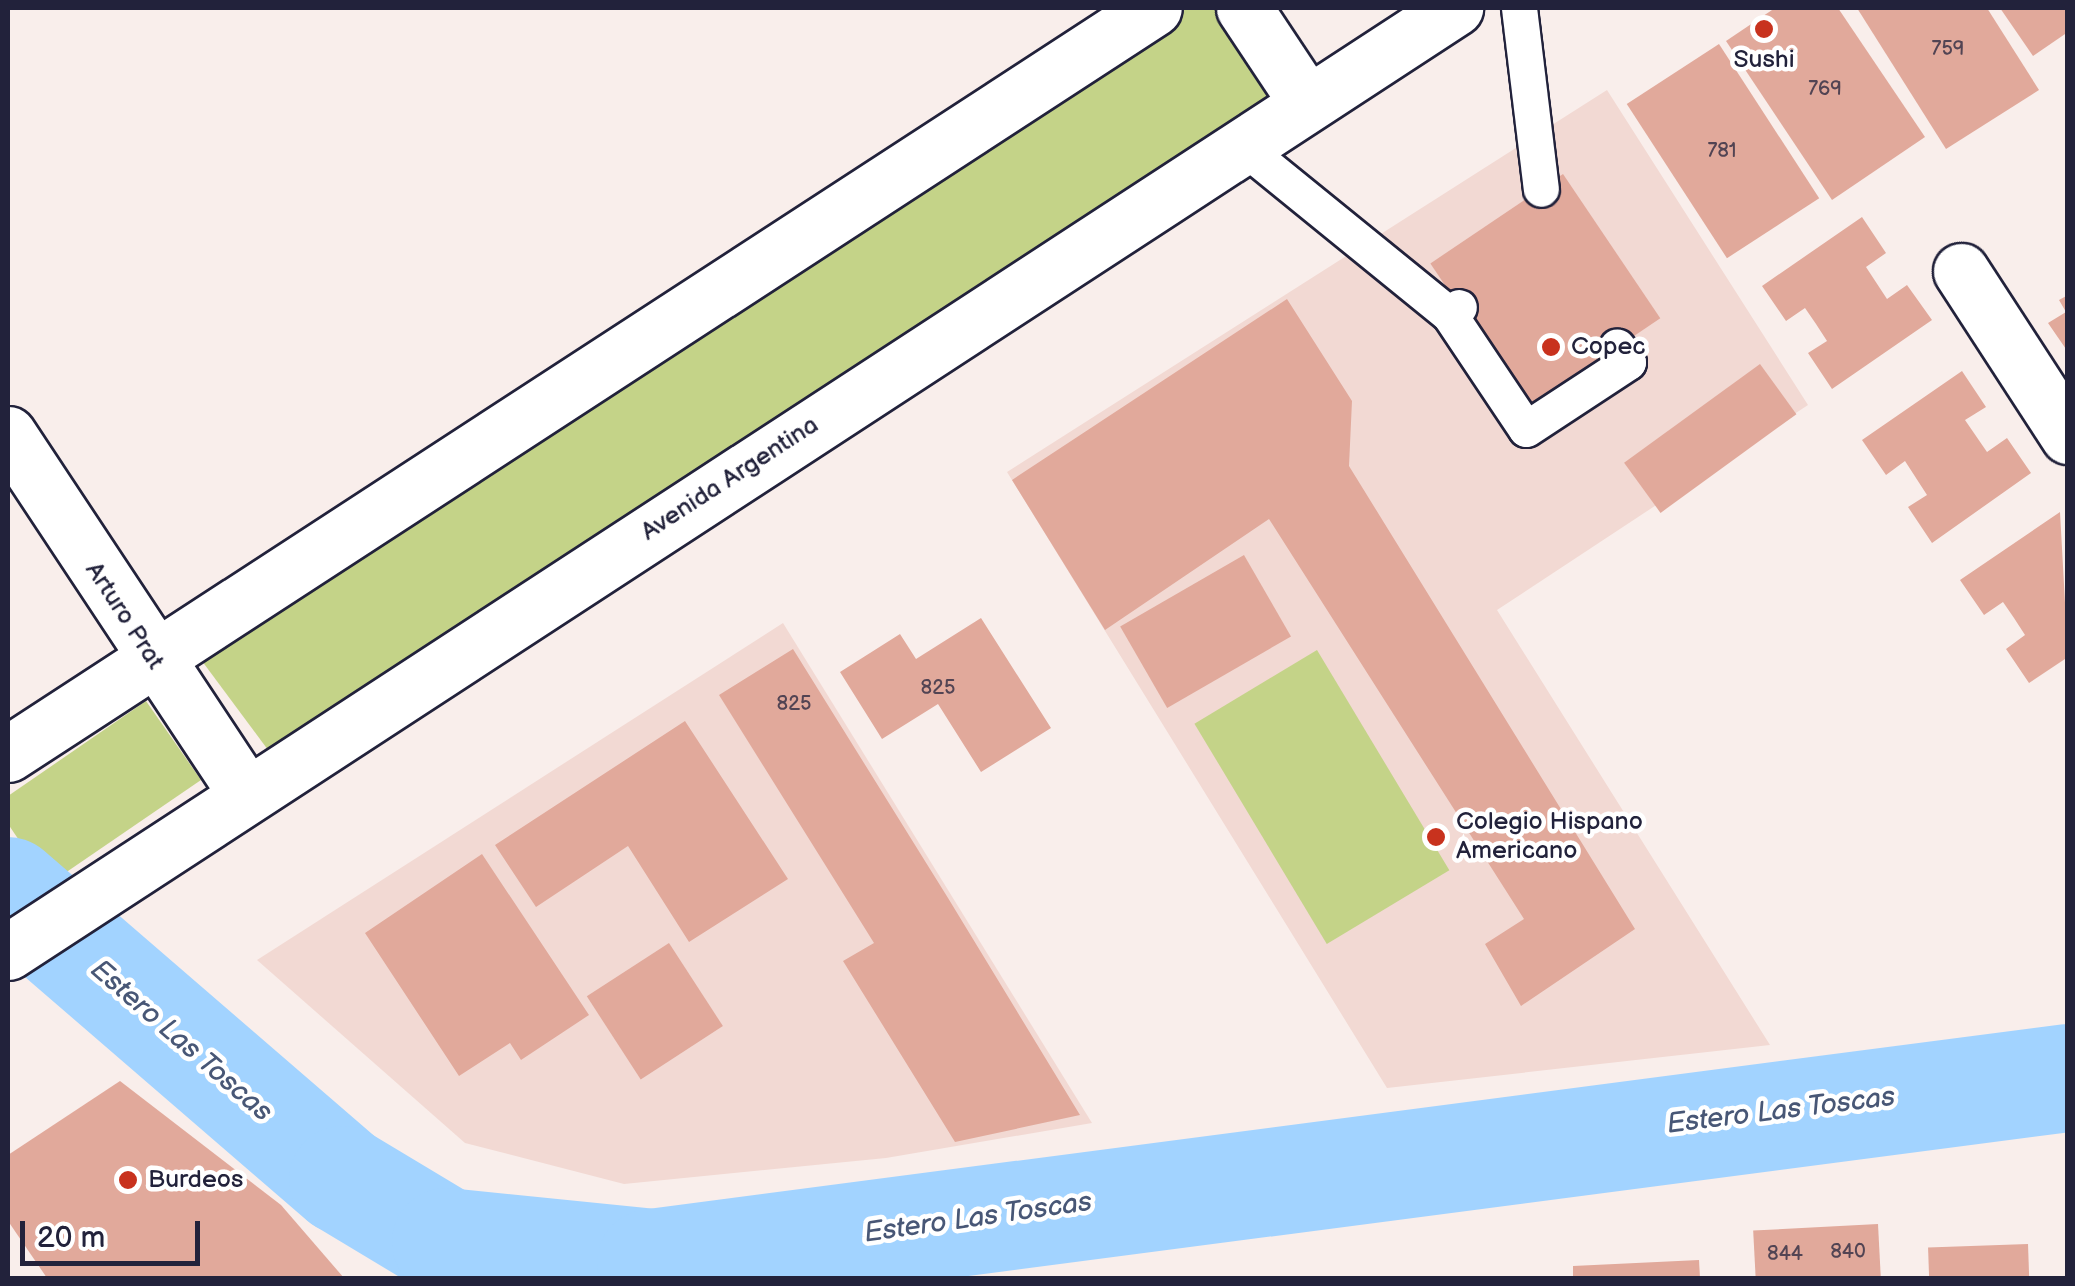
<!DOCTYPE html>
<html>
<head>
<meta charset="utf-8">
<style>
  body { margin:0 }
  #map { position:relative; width:2075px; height:1286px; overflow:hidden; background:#f9eeeb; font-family:"Balsamiq Sans",sans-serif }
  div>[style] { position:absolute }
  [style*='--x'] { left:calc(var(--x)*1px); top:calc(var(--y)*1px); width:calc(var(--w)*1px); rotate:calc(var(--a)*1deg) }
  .built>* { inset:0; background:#f2d9d3 }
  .green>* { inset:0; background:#c4d388; transform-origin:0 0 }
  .stream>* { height:18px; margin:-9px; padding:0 9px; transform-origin:9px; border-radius:9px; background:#a2d3ff }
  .river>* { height:108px; margin:-54px; padding:0 54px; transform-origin:54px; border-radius:54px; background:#a2d3ff }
  .building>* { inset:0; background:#e1a99b; transform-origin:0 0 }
  .roads { filter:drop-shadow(2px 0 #22223b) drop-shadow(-2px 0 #22223b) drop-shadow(0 2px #22223b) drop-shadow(0 -2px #22223b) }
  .service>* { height:35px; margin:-17.5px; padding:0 17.5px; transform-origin:17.5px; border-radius:17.5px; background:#fff }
  .minor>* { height:55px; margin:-27.5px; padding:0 27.5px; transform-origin:27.5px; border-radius:27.5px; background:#fff }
  .tertiary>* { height:55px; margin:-27.5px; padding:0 27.5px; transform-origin:27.5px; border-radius:27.5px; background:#fff }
  .primary>* { height:55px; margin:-27.5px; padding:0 27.5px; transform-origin:27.5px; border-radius:27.5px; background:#fff }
  .dots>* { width:28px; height:28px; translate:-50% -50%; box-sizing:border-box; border:5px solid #fff; border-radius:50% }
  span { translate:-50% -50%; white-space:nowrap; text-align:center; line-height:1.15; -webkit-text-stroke:9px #fff; paint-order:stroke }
  .number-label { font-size:20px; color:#524453 }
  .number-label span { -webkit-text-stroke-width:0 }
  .poi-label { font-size:25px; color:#22223b }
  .left { translate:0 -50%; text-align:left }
  .street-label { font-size:25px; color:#22223b }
  .water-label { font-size:28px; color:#485776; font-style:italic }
  .frame { position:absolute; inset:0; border:10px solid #22223b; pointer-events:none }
  .scale { position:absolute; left:20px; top:1221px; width:180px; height:45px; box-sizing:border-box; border:5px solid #22223b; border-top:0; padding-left:12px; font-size:30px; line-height:35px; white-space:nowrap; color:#22223b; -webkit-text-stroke:8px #fff; paint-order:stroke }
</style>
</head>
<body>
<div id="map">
  <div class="built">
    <i style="clip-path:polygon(1607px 90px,1808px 405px,1497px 610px,1770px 1045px,1387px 1088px,1007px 472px)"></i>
    <i style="clip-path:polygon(783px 623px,1092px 1123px,886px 1158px,624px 1184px,465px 1143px,257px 960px)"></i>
  </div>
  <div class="green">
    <i style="clip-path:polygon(1176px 8px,1231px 8px,1285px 92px,271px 754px,199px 657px)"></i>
    <i style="left:1317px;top:650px;width:257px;height:143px;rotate:59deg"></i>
    <i style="clip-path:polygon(146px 701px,201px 780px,49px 884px,8px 824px,8px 796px)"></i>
  </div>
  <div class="stream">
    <i style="--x:446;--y:1242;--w:41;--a:60.9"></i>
  </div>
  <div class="river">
    <i style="--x:8;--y:891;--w:442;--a:40.8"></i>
    <i style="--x:343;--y:1180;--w:120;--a:31"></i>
    <i style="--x:446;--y:1242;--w:206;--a:5.8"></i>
    <i style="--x:651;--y:1263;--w:1429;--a:-7.44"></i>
  </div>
  <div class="building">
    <i style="clip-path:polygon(1775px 8px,1838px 8px,1925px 137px,1832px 200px,1726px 41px)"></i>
    <i style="clip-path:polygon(1857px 8px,1987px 8px,2039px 90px,1946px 149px)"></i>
    <i style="clip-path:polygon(2000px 8px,2068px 8px,2068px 32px,2033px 56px)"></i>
    <i style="left:1719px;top:44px;width:184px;height:110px;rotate:57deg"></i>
    <i style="left:1563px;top:174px;width:174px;height:160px;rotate:56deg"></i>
    <i style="clip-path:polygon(1862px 217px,1886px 253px,1866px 267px,1887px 299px,1907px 285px,1932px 320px,1832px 389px,1808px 353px,1827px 341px,1816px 324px,1805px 308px,1786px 321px,1762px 286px)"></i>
    <i style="clip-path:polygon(2068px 295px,2068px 352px,2048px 323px,2066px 312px,2059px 300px)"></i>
    <i style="clip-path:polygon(1287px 299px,1352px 401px,1349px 466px,1635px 929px,1521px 1006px,1485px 944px,1524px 919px,1269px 519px,1105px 630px,1012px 480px)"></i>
    <i style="left:1760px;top:364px;width:62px;height:168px;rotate:54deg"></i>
    <i style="clip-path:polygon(1962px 371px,1986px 407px,1965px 420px,1987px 452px,2007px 438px,2031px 473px,1932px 543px,1908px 507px,1927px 495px,1905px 461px,1886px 475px,1862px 440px)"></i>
    <i style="clip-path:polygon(2060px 512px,2068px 657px,2029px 683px,2006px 649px,2025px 635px,2014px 618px,2003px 602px,1984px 615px,1960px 580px)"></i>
    <i style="left:1244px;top:555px;width:94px;height:143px;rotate:60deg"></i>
    <i style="clip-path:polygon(981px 618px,1051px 728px,981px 772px,938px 704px,882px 739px,840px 672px,900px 634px,916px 659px)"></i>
    <i style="clip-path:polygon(793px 649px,948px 898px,1080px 1115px,955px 1142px,843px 961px,874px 943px,719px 695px)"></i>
    <i style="clip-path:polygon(685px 721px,788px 879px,689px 942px,628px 846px,536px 907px,495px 845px)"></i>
    <i style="clip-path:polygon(482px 854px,589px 1015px,521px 1060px,510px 1043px,459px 1076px,365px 933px)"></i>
    <i style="left:669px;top:943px;width:99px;height:98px;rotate:57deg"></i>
    <i style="clip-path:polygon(120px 1081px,281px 1205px,344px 1278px,47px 1278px,8px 1221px,8px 1155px)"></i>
    <i style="left:1878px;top:1224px;width:54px;height:125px;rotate:87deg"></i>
    <i style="left:2028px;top:1244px;width:34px;height:100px;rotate:88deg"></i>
    <i style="clip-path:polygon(1699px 1260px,1700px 1278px,1573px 1278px,1573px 1266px)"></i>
  </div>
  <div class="roads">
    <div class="service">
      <i style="--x:1519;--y:8;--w:182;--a:83.1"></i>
      <i style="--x:1242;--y:146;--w:267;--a:39.1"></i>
      <i style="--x:1449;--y:314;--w:12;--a:-35"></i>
      <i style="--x:1449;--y:314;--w:138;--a:56.2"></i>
      <i style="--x:1526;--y:429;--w:122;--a:-33.3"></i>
      <i style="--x:1628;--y:362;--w:19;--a:-125"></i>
    </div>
    <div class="minor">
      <i style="--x:1961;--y:271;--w:197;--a:57"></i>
    </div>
    <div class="tertiary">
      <i style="--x:1244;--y:8;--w:114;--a:56.4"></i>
      <i style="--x:8;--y:434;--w:431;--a:56.5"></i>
    </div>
    <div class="primary">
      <i style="--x:8;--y:754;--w:1367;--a:-33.06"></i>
      <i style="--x:8;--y:952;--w:1728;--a:-33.12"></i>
    </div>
  </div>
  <div class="dots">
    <i style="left:1764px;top:29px;background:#c8321e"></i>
    <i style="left:1551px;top:347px;background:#c8321e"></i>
    <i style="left:1436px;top:837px;background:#c8321e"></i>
    <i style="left:128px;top:1180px;background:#c8321e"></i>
  </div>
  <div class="number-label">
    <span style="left:1948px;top:49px">759</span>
    <span style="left:1825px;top:89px">769</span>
    <span style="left:1722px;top:151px">781</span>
    <span style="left:938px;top:688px">825</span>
    <span style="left:794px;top:704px">825</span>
    <span style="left:1848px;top:1252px">840</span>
    <span style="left:1785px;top:1254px">844</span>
  </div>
  <div class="poi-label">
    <span style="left:1764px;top:60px">Sushi</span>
    <span class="left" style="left:1571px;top:347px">Copec</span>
    <span class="left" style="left:1456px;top:837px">Colegio Hispano<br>Americano</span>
    <span class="left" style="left:148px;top:1180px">Burdeos</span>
  </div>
  <div class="street-label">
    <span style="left:730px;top:479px;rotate:-33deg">Avenida Argentina</span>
    <span style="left:124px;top:616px;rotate:57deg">Arturo Prat</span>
  </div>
  <div class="water-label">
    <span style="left:181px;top:1041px;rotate:41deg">Estero Las Toscas</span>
    <span style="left:1781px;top:1111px;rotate:-7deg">Estero Las Toscas</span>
    <span style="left:978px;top:1218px;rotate:-8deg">Estero Las Toscas</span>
  </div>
  <div class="frame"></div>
  <div class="scale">20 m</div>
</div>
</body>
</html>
